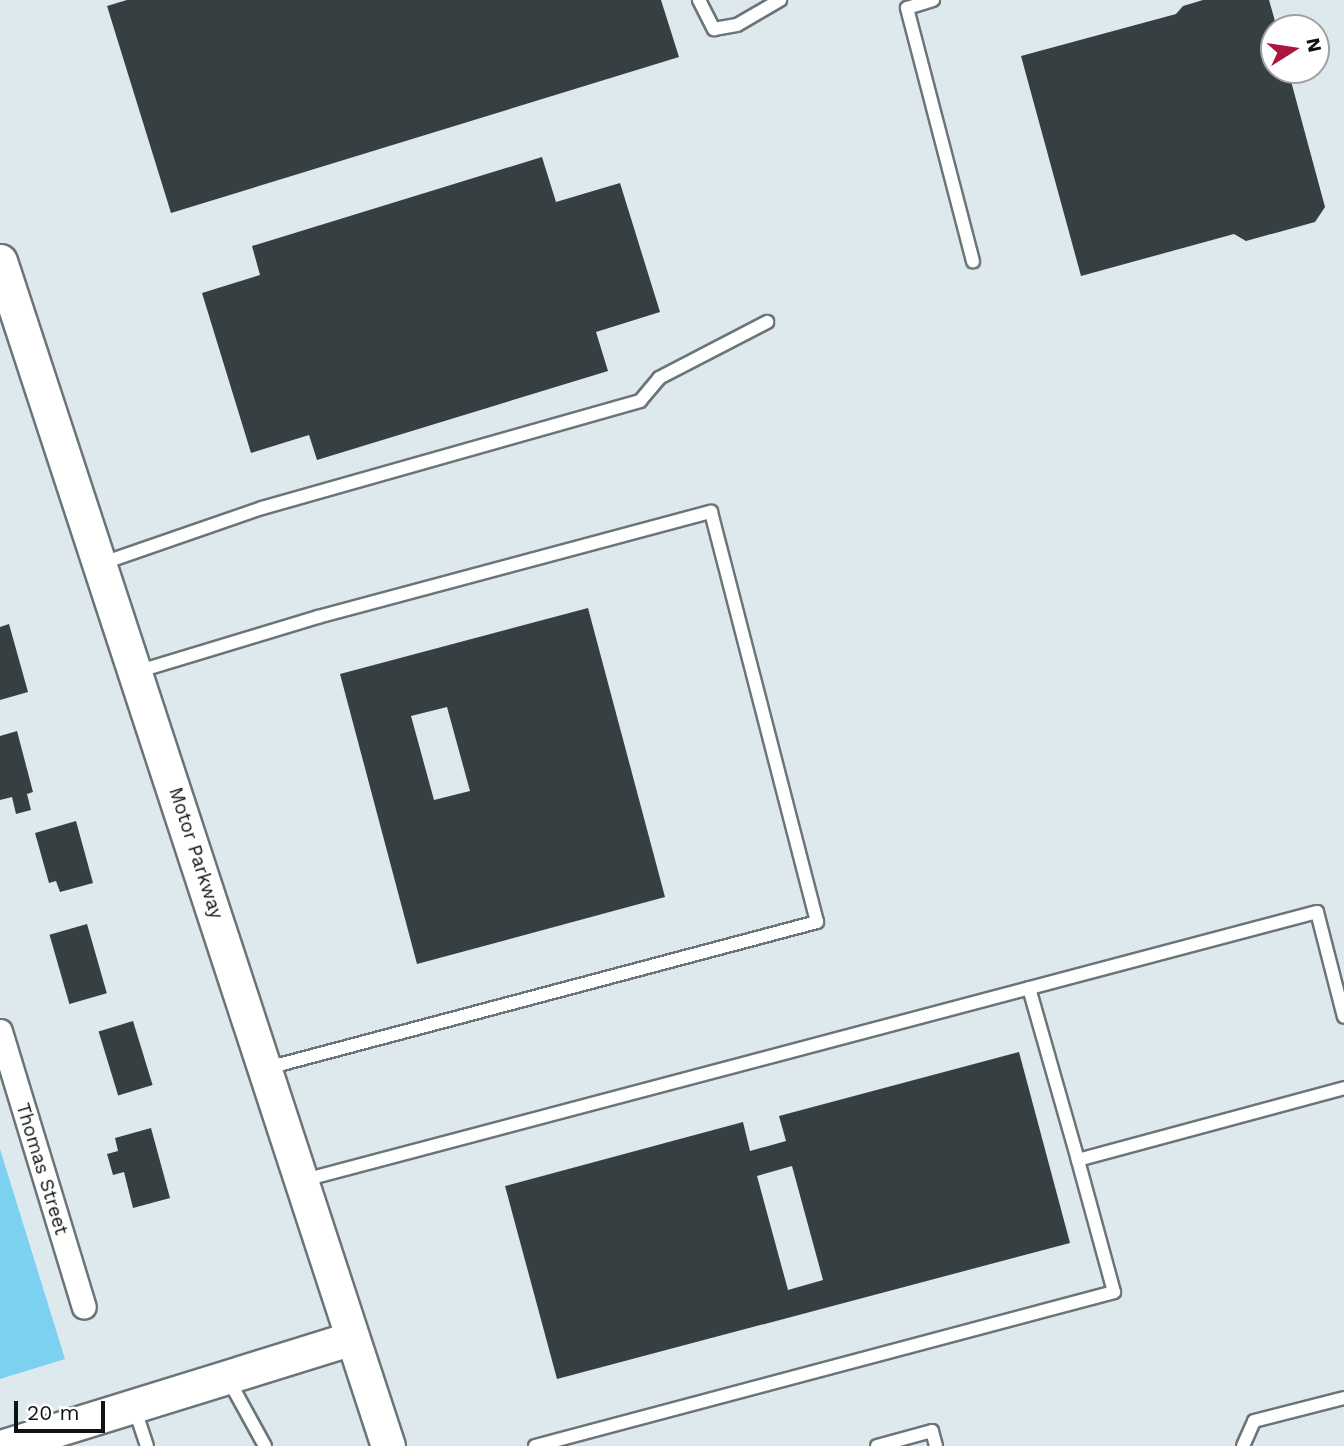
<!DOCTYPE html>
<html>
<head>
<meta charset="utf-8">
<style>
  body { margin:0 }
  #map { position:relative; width:1344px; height:1446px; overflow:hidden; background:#dee9ee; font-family:"Work Sans",sans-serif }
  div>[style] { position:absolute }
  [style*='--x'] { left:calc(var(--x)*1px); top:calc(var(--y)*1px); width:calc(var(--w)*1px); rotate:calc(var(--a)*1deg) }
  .green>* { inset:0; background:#7bd1ef }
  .building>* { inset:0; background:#364043; transform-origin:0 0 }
  .roads { filter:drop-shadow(2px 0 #6b7579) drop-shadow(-2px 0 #6b7579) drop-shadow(0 2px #6b7579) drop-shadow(0 -2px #6b7579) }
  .lane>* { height:12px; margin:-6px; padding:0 6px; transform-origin:6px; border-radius:6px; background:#fff }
  .street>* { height:23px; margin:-11.5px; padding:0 11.5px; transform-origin:11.5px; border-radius:11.5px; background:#fff }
  .secondary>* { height:33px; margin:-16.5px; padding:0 16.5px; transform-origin:16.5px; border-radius:16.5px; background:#fff }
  span { translate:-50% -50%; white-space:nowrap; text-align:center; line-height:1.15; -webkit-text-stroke:7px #fff; paint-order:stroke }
  .street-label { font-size:19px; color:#0e1214 }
  .north { position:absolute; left:1260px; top:14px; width:70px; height:70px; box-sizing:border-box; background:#fff; border:2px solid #9fa0a1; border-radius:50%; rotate:78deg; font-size:19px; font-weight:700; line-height:28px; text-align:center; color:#0e1214 }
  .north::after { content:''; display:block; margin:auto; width:24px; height:32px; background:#ab1741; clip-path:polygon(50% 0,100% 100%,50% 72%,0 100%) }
  .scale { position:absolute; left:14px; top:1401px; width:91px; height:32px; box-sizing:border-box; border:4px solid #0e1214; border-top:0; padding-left:9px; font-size:21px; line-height:24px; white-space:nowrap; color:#0e1214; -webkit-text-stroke:5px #fff; paint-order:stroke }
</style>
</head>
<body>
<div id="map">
  <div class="green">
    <i style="clip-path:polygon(0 1149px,65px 1359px,0 1379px)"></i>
  </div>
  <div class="building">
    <i style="clip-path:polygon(127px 0,661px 0,679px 57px,171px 213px,107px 6px)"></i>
    <i style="clip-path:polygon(1203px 0,1269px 0,1277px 28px,1274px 70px,1288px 70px,1325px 207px,1315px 222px,1246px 241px,1234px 234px,1081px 276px,1021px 56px,1176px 14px,1183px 6px)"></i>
    <i style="clip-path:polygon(542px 157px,556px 202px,620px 183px,660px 312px,596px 332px,608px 371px,317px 460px,309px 435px,251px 453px,202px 293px,260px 275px,252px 246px)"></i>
    <i style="clip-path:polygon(evenodd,588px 608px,665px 897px,417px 964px,340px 674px,588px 608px,447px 707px,470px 791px,434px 800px,411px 716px,447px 707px)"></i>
    <i style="clip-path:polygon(9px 624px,28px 692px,0 700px,0 627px)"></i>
    <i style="clip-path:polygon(17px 731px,33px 792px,27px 794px,31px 810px,16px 814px,12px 797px,0 800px,0 736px)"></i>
    <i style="clip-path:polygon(76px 821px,93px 883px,60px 892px,56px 881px,49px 883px,35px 833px)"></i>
    <i style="left:87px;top:924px;width:72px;height:39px;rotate:74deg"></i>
    <i style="left:133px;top:1021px;width:67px;height:36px;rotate:73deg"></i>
    <i style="clip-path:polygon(evenodd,1019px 1052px,1070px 1243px,557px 1379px,505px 1186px,743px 1122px,750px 1151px,786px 1141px,779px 1116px,1019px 1052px,792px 1166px,823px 1280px,788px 1290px,757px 1176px,792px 1166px)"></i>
    <i style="clip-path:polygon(151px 1128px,170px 1198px,133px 1208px,124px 1172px,113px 1175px,107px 1154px,118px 1151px,115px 1138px)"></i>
  </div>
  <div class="roads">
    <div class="lane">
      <i style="--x:699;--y:0;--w:33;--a:63"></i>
      <i style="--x:714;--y:29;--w:23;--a:-10"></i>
      <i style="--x:737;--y:25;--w:50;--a:-30.2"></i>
      <i style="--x:933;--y:0;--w:27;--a:163"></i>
      <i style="--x:907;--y:8;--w:262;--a:75.4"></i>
      <i style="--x:100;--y:564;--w:171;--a:-19.1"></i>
      <i style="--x:262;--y:508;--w:393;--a:-15.8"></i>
      <i style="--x:640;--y:401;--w:30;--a:-50"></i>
      <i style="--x:659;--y:378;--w:122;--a:-27.4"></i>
      <i style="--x:136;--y:672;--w:190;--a:-16.8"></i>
      <i style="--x:318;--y:617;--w:407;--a:-15"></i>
      <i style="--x:711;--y:512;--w:423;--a:75.5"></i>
      <i style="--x:817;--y:922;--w:569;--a:165.13"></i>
      <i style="--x:1029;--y:988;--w:179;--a:74.1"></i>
      <i style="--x:304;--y:1180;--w:1048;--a:-14.82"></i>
      <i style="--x:1317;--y:912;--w:108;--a:75.6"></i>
      <i style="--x:227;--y:1377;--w:79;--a:61.2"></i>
      <i style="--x:134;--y:1407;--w:41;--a:71.6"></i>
      <i style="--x:535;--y:1446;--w:599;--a:-14.89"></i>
      <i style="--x:1114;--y:1292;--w:137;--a:-105.3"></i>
      <i style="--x:1078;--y:1160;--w:276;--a:-15.1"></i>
      <i style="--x:877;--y:1446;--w:57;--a:-15.3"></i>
      <i style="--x:932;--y:1431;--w:16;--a:75"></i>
      <i style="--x:1243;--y:1446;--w:27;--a:-66"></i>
      <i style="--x:1254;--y:1421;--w:93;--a:-14.3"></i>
    </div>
    <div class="street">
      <i style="--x:0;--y:1031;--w:288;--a:73.1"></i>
    </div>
    <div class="secondary">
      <i style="--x:0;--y:261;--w:1247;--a:71.87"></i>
      <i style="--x:4;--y:1446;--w:364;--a:-17.2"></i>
    </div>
  </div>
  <div class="street-label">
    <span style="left:196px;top:853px;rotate:72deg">Motor Parkway</span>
    <span style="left:42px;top:1169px;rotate:73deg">Thomas Street</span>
  </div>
  <div class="north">N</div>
  <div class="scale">20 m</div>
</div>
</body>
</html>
